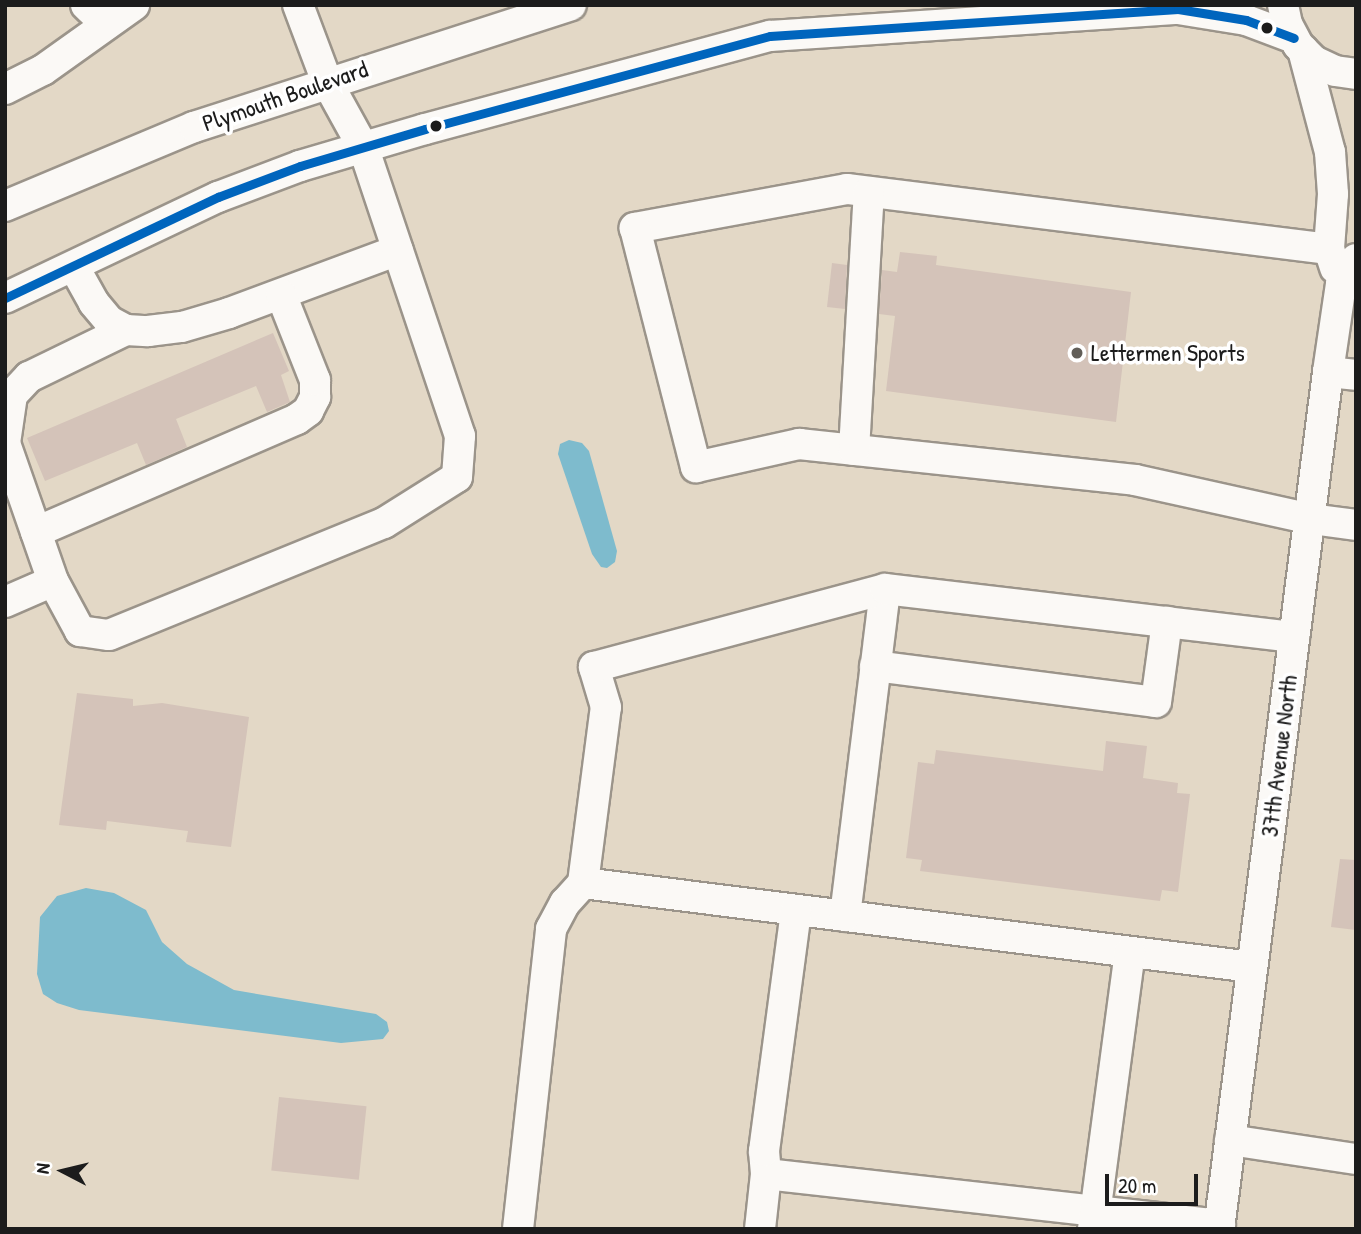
<!DOCTYPE html>
<html>
<head>
<meta charset="utf-8">
<style>
  body { margin:0 }
  #map { position:relative; width:1361px; height:1234px; overflow:hidden; background:#e3d8c6; font-family:"Patrick Hand",sans-serif }
  div>[style] { position:absolute }
  [style*='--x'] { left:calc(var(--x)*1px); top:calc(var(--y)*1px); width:calc(var(--w)*1px); rotate:calc(var(--a)*1deg) }
  .water>* { inset:0; background:#7ebbcd }
  .building>* { inset:0; background:#d4c3b9; transform-origin:0 0 }
  .roads { filter:drop-shadow(2px 0 #9b948a) drop-shadow(-2px 0 #9b948a) drop-shadow(0 2px #9b948a) drop-shadow(0 -2px #9b948a) }
  .minor>* { height:30px; margin:-15px; padding:0 15px; transform-origin:15px; border-radius:15px; background:#fbf9f6 }
  .bus-1>* { height:9px; margin:-4.5px; padding:0 4.5px; transform-origin:4.5px; border-radius:4.5px; background:#0065bd }
  .dots>* { width:19px; height:19px; translate:-50% -50%; box-sizing:border-box; border:4px solid #fff; border-radius:50% }
  span { translate:-50% -50%; white-space:nowrap; text-align:center; line-height:1.15; -webkit-text-stroke:7px #fff; paint-order:stroke }
  .street-label { font-size:24px; color:#1c1c1c }
  .poi-label { font-size:24px; color:#1c1c1c }
  .left { translate:0 -50%; text-align:left }
  .frame { position:absolute; inset:0; border:7px solid #1c1c1c; pointer-events:none }
  .north { position:absolute; left:28px; top:1136px; width:70px; height:70px; -webkit-text-stroke:5px #fff; paint-order:stroke; rotate:277deg; font-size:19px; font-weight:700; line-height:28px; text-align:center; color:#1c1c1c }
  .north::after { content:''; display:block; margin:auto; width:24px; height:32px; background:#1c1c1c; clip-path:polygon(50% 0,100% 100%,50% 72%,0 100%) }
  .scale { position:absolute; left:1105px; top:1174px; width:93px; height:32px; box-sizing:border-box; border:4px solid #1c1c1c; border-top:0; padding-left:9px; font-size:21px; line-height:24px; white-space:nowrap; color:#1c1c1c; -webkit-text-stroke:5px #fff; paint-order:stroke }
</style>
</head>
<body>
<div id="map">
  <div class="water">
    <i style="clip-path:polygon(569px 440px,582px 443px,589px 451px,617px 551px,615px 562px,607px 568px,601px 567px,592px 554px,558px 454px,560px 444px)"></i>
    <i style="clip-path:polygon(86px 888px,114px 893px,146px 910px,162px 942px,187px 964px,234px 990px,376px 1014px,387px 1022px,389px 1031px,383px 1039px,341px 1043px,79px 1010px,57px 1003px,43px 994px,37px 974px,40px 917px,57px 896px)"></i>
  </div>
  <div class="building">
    <i style="clip-path:polygon(900px 252px,937px 256px,936px 265px,1131px 292px,1116px 422px,886px 391px,895px 316px,879px 314px,882px 270px,897px 272px)"></i>
    <i style="clip-path:polygon(832px 263px,847px 265px,845px 309px,827px 307px)"></i>
    <i style="clip-path:polygon(273px 333px,289px 371px,281px 375px,290px 402px,267px 412px,256px 386px,176px 419px,187px 447px,146px 465px,137px 443px,45px 481px,27px 438px)"></i>
    <i style="clip-path:polygon(77px 693px,133px 699px,133px 706px,162px 703px,249px 717px,231px 847px,186px 842px,188px 831px,107px 821px,106px 830px,59px 825px)"></i>
    <i style="clip-path:polygon(1106px 741px,1147px 746px,1143px 778px,1178px 783px,1177px 793px,1190px 794px,1178px 892px,1162px 890px,1160px 901px,920px 871px,922px 860px,906px 858px,918px 762px,934px 764px,936px 750px,1103px 771px)"></i>
    <i style="clip-path:polygon(1340px 859px,1356px 860px,1356px 930px,1331px 927px)"></i>
    <i style="left:279px;top:1097px;width:88px;height:74px;rotate:6deg"></i>
  </div>
  <div class="roads">
    <div class="minor">
      <i style="--x:86;--y:5;--w:28;--a:44"></i>
      <i style="--x:1283;--y:5;--w:19;--a:78"></i>
      <i style="--x:1287;--y:24;--w:24;--a:62"></i>
      <i style="--x:1298;--y:45;--w:23;--a:45"></i>
      <i style="--x:1314;--y:61;--w:23;--a:25"></i>
      <i style="--x:1335;--y:71;--w:21;--a:8"></i>
      <i style="--x:1303;--y:50;--w:106;--a:75.2"></i>
      <i style="--x:1330;--y:152;--w:42;--a:85.9"></i>
      <i style="--x:1333;--y:194;--w:55;--a:94.2"></i>
      <i style="--x:1329;--y:249;--w:20;--a:72"></i>
      <i style="--x:5;--y:89;--w:42;--a:-26.6"></i>
      <i style="--x:43;--y:70;--w:112;--a:-35.5"></i>
      <i style="--x:5;--y:206;--w:205;--a:-22.7"></i>
      <i style="--x:194;--y:127;--w:396;--a:-17.9"></i>
      <i style="--x:1329;--y:249;--w:486;--a:-172.9"></i>
      <i style="--x:847;--y:189;--w:216;--a:169.6"></i>
      <i style="--x:635;--y:228;--w:247;--a:75.7"></i>
      <i style="--x:696;--y:467;--w:106;--a:-12.6"></i>
      <i style="--x:799;--y:444;--w:338;--a:6.1"></i>
      <i style="--x:1135;--y:480;--w:180;--a:12.5"></i>
      <i style="--x:1311;--y:519;--w:45;--a:7.6"></i>
      <i style="--x:74;--y:267;--w:41;--a:60.9"></i>
      <i style="--x:94;--y:303;--w:23;--a:50"></i>
      <i style="--x:109;--y:321;--w:19;--a:28"></i>
      <i style="--x:126;--y:330;--w:22;--a:3"></i>
      <i style="--x:148;--y:331;--w:34;--a:-7"></i>
      <i style="--x:182;--y:327;--w:49;--a:-16.6"></i>
      <i style="--x:229;--y:313;--w:180;--a:-20.4"></i>
      <i style="--x:5;--y:298;--w:236;--a:-25.4"></i>
      <i style="--x:218;--y:197;--w:88;--a:-20.7"></i>
      <i style="--x:300;--y:166;--w:130;--a:-16.5"></i>
      <i style="--x:425;--y:129;--w:357;--a:-15.1"></i>
      <i style="--x:770;--y:36;--w:409;--a:-3.8"></i>
      <i style="--x:1178;--y:9;--w:69;--a:9.2"></i>
      <i style="--x:1246;--y:20;--w:51;--a:20.6"></i>
      <i style="--x:1328;--y:372;--w:28;--a:6"></i>
      <i style="--x:854;--y:450;--w:258;--a:-86.7"></i>
      <i style="--x:36;--y:532;--w:284;--a:-23.4"></i>
      <i style="--x:297;--y:419;--w:14;--a:-36"></i>
      <i style="--x:308;--y:411;--w:16;--a:-63"></i>
      <i style="--x:315;--y:397;--w:17;--a:-90"></i>
      <i style="--x:315;--y:380;--w:92;--a:-111.6"></i>
      <i style="--x:53;--y:581;--w:146;--a:-109.2"></i>
      <i style="--x:5;--y:443;--w:49;--a:-81.7"></i>
      <i style="--x:12;--y:395;--w:25;--a:-47"></i>
      <i style="--x:29;--y:377;--w:108;--a:-25.9"></i>
      <i style="--x:5;--y:602;--w:52;--a:-23.6"></i>
      <i style="--x:53;--y:581;--w:57;--a:61.6"></i>
      <i style="--x:80;--y:631;--w:29;--a:8"></i>
      <i style="--x:109;--y:635;--w:297;--a:-22.2"></i>
      <i style="--x:384;--y:523;--w:86;--a:-32.2"></i>
      <i style="--x:457;--y:477;--w:41;--a:-85.8"></i>
      <i style="--x:460;--y:436;--w:303;--a:-108.5"></i>
      <i style="--x:364;--y:149;--w:77;--a:-118.9"></i>
      <i style="--x:327;--y:82;--w:82;--a:-110.6"></i>
      <i style="--x:875;--y:666;--w:283;--a:7.3"></i>
      <i style="--x:1156;--y:702;--w:81;--a:-82.2"></i>
      <i style="--x:583;--y:883;--w:674;--a:7.16"></i>
      <i style="--x:845;--y:916;--w:329;--a:-83"></i>
      <i style="--x:1230;--y:1140;--w:127;--a:8.6"></i>
      <i style="--x:766;--y:1174;--w:457;--a:6.4"></i>
      <i style="--x:518;--y:1229;--w:302;--a:-83.7"></i>
      <i style="--x:551;--y:929;--w:30;--a:-62"></i>
      <i style="--x:565;--y:903;--w:27;--a:-48"></i>
      <i style="--x:583;--y:883;--w:177;--a:-82.6"></i>
      <i style="--x:606;--y:707;--w:42;--a:-106.7"></i>
      <i style="--x:594;--y:667;--w:301;--a:-15"></i>
      <i style="--x:885;--y:589;--w:412;--a:6.7"></i>
      <i style="--x:760;--y:1229;--w:55;--a:-83.8"></i>
      <i style="--x:766;--y:1174;--w:23;--a:-95"></i>
      <i style="--x:764;--y:1151;--w:243;--a:-82.4"></i>
      <i style="--x:1093;--y:1229;--w:279;--a:-82.4"></i>
      <i style="--x:1219;--y:1229;--w:864;--a:-82.75"></i>
      <i style="--x:1328;--y:372;--w:89;--a:-81.6"></i>
      <i style="--x:1341;--y:284;--w:29;--a:-59"></i>
    </div>
  </div>
  <div class="bus-1">
    <i style="--x:5;--y:298;--w:236;--a:-25.4"></i>
    <i style="--x:218;--y:197;--w:88;--a:-20.7"></i>
    <i style="--x:300;--y:166;--w:130;--a:-16.5"></i>
    <i style="--x:425;--y:129;--w:357;--a:-15.1"></i>
    <i style="--x:770;--y:36;--w:409;--a:-3.8"></i>
    <i style="--x:1178;--y:9;--w:69;--a:9.2"></i>
    <i style="--x:1246;--y:20;--w:51;--a:20.6"></i>
  </div>
  <div class="dots">
    <i style="left:1267px;top:28px;background:#1c1c1c"></i>
    <i style="left:436px;top:126px;background:#1c1c1c"></i>
    <i style="left:1077px;top:353px;background:#625e58"></i>
  </div>
  <div class="street-label">
    <span style="left:285px;top:96px;rotate:-19deg">Plymouth Boulevard</span>
    <span style="left:1279px;top:756px;rotate:-83deg">37th Avenue North</span>
  </div>
  <div class="poi-label">
    <span class="left" style="left:1091px;top:353px">Lettermen Sports</span>
  </div>
  <div class="frame"></div>
  <div class="north">N</div>
  <div class="scale">20 m</div>
</div>
</body>
</html>
